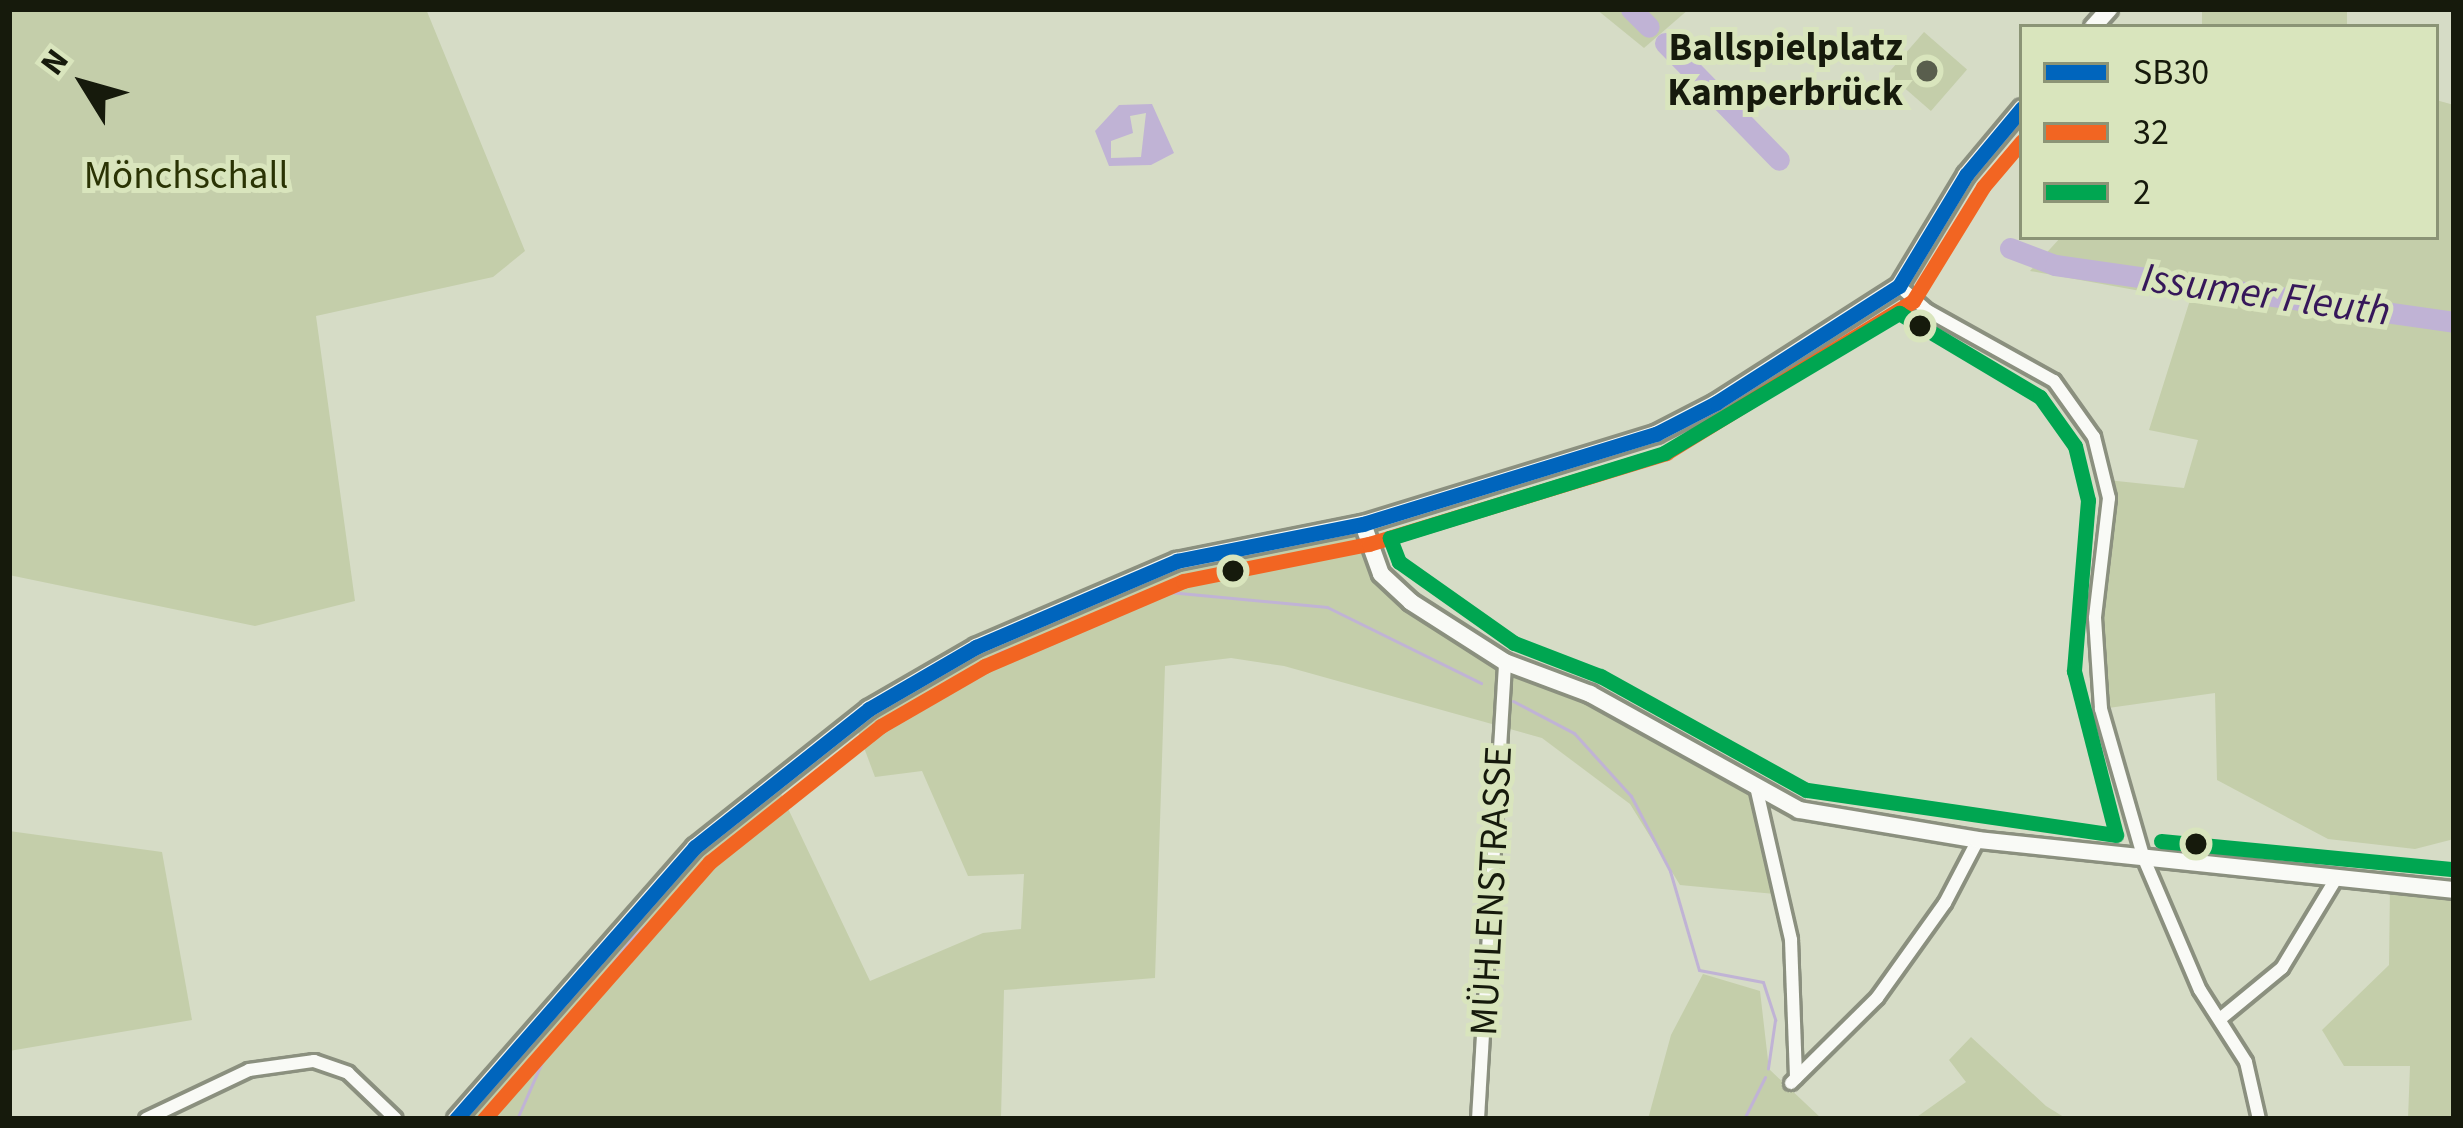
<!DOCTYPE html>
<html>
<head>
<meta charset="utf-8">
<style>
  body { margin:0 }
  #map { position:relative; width:2463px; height:1128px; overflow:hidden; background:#d6dcc6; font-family:"Source Sans 3",sans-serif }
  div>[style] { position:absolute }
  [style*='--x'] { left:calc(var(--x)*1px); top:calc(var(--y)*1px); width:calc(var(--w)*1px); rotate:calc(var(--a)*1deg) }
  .green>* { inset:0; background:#c4ceaa; transform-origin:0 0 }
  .water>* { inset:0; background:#c0b3d5 }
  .stream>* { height:3px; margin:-1.5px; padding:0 1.5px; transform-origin:1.5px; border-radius:1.5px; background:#c0b3d5 }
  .river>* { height:21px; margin:-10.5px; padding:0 10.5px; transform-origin:10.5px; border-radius:10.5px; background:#c0b3d5 }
  .roads { filter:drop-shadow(3px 0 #8b907f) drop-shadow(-3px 0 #8b907f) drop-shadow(0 3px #8b907f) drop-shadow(0 -3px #8b907f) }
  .street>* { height:12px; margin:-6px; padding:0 6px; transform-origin:6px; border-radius:6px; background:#f9faf6 }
  .secondary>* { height:16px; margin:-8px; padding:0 8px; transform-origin:8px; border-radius:8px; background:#f9faf6 }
  .bus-1>* { height:15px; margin:-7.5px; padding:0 7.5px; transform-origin:7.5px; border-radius:7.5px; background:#0065bd }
  .bus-2>* { height:15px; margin:-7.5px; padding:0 7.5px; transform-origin:7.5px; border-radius:7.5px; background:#f26522 }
  .bus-3>* { height:15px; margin:-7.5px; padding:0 7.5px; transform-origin:7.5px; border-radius:7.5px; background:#00a651 }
  .dots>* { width:33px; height:33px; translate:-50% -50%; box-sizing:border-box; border:6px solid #d9e5bd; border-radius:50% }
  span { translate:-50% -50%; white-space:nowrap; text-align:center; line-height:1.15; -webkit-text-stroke:10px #d9e5bd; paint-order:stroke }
  .poi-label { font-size:39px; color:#161a0c; font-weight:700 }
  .right { translate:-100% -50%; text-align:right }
  .park-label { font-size:39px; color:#2a3304 }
  .street-label { font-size:39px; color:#161a0c }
  .water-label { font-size:42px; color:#36175a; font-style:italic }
  .frame { position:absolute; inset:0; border:12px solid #161a0c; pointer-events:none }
  .legend { position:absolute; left:2019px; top:24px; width:420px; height:216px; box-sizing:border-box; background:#d9e5bd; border:3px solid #8b9476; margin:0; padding:15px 21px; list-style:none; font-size:36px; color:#161a0c }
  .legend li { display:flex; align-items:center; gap:24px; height:60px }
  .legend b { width:60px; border:3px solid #8b9476 }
  .north { position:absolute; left:24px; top:24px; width:120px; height:120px; -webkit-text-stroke:9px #d9e5bd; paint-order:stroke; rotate:307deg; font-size:33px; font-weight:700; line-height:48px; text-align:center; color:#161a0c }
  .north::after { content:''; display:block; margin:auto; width:42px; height:54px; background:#161a0c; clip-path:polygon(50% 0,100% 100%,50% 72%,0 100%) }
</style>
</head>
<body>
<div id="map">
  <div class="green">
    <i style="clip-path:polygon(9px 9px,426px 9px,525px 251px,493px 277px,316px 316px,355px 601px,255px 626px,9px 575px)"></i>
    <i style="clip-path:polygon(1596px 9px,1689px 9px,1644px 48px)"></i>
    <i style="left:2202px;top:9px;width:145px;height:19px"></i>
    <i style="left:1924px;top:32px;width:57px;height:55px;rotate:41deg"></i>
    <i style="clip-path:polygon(2436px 100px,2454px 105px,2454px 839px,2415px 849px,2328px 839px,2217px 780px,2215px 693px,2101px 709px,2095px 668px,2107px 480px,2184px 488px,2198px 440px,2149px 430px,2190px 300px,2030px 271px,2061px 237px,2436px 237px)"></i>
    <i style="clip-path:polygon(1363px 524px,1381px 574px,1505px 662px,1590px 694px,1757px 791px,1785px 895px,1680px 885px,1630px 804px,1542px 738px,1284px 666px,1231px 658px,1165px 666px,1155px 978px,1004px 990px,1001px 1119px,458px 1119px,619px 926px,774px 779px,870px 981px,983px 933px,1021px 929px,1024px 874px,968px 876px,922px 771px,875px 777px,854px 721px,1106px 587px)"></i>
    <i style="clip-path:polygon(9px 831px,162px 852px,192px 1020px,9px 1051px)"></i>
    <i style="clip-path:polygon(2390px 885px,2454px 890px,2454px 1119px,2408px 1119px,2410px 1066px,2344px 1066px,2322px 1030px,2389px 965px)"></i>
    <i style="clip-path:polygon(1703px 974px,1760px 991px,1769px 1069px,1822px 1119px,1648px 1119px,1671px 1035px)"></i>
    <i style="clip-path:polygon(1971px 1037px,2046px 1106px,2067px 1119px,1914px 1119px,1966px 1082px,1949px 1060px)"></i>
  </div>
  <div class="water">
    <i style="clip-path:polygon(evenodd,1152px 104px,1174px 153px,1151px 165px,1109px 166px,1095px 131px,1119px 105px,1152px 104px,1146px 113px,1141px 157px,1111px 158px,1111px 141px,1133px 133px,1130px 116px,1146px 113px)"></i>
  </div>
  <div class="stream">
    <i style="--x:1513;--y:701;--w:69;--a:27.7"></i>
    <i style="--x:1574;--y:733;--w:85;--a:47.9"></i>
    <i style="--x:1631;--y:796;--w:85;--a:62.5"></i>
    <i style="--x:1670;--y:871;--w:103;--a:73.7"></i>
    <i style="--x:1699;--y:970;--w:65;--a:10.6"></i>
    <i style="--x:1763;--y:982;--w:40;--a:72"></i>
    <i style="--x:1775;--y:1020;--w:49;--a:98.3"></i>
    <i style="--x:896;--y:714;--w:122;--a:-30.6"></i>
    <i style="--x:1001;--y:652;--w:178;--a:-19.7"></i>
    <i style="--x:1169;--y:592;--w:159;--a:5.4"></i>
    <i style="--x:1327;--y:607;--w:172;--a:26.3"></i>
    <i style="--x:517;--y:1119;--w:77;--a:-66.4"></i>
    <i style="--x:548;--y:1048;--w:140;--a:-52.6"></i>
    <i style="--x:633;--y:937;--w:212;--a:-42.3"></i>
    <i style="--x:1744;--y:1119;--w:47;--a:-63.4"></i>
  </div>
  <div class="river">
    <i style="--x:1631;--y:9;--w:25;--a:45"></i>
    <i style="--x:1665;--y:43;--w:163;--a:45.7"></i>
    <i style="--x:2010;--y:248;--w:48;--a:20.7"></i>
    <i style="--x:2055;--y:265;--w:403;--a:8.1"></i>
  </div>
  <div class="roads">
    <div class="street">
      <i style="--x:1899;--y:286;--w:38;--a:41"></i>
      <i style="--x:1928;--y:311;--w:144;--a:29.1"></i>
      <i style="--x:2054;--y:381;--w:69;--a:54.5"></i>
      <i style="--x:2094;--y:437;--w:63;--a:76.2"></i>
      <i style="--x:2109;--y:498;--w:121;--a:96.7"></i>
      <i style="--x:2095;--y:618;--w:91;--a:86.2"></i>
      <i style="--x:2101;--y:709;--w:156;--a:74"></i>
      <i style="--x:2144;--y:859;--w:142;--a:66.9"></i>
      <i style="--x:2200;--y:990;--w:85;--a:57.4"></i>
      <i style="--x:2246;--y:1062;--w:58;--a:77.2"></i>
      <i style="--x:1757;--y:791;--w:153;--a:77.1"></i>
      <i style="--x:1791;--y:940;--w:138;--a:87.9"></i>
      <i style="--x:2220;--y:1019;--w:80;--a:-39.4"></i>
      <i style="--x:2282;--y:968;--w:100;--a:-58.8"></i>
      <i style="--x:1791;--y:1083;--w:121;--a:-44.7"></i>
      <i style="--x:1877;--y:998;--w:117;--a:-54.4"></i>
      <i style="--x:1945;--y:903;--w:71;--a:-62.4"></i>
      <i style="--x:146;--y:1119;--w:114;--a:-25.4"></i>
      <i style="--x:249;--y:1070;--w:66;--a:-7.9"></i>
      <i style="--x:314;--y:1061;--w:36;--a:19"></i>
      <i style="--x:348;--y:1073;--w:66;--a:43.8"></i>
      <i style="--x:1478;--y:1119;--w:458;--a:-86.6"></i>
    </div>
    <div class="secondary">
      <i style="--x:2093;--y:27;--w:24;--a:-48"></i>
      <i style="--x:1363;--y:524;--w:53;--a:70.2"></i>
      <i style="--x:1381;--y:574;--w:41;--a:43"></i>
      <i style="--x:1411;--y:602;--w:112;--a:32.6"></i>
      <i style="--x:1505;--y:662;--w:91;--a:20.6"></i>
      <i style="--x:1590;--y:694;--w:239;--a:29"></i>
      <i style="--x:1799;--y:810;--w:181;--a:9.5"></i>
      <i style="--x:1978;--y:840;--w:479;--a:6"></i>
      <i style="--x:456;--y:1119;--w:362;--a:-48.7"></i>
      <i style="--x:695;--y:847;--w:222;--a:-38.4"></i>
      <i style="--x:869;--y:709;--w:124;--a:-30.1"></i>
      <i style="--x:976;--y:647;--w:219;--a:-23.2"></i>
      <i style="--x:1177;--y:561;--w:190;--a:-11.3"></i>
      <i style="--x:1363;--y:524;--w:307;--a:-17.1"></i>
      <i style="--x:1656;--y:434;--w:68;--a:-27.3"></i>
      <i style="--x:1716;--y:403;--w:217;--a:-32.6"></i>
      <i style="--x:1899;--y:286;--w:130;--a:-58.9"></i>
      <i style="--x:1966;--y:175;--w:87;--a:-50.1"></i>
    </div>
  </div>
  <div class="bus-1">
    <i style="--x:456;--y:1119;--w:362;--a:-48.7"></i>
    <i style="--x:695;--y:847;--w:222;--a:-38.4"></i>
    <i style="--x:869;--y:709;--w:124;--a:-30.1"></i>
    <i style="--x:976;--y:647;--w:219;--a:-23.2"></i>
    <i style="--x:1177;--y:561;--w:190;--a:-11.3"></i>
    <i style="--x:1363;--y:524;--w:307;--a:-17.1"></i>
    <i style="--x:1656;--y:434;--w:68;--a:-27.3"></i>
    <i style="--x:1716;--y:403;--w:217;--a:-32.6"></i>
    <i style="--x:1899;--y:286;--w:130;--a:-58.9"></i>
    <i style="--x:1966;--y:175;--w:87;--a:-50.1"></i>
  </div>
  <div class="bus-2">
    <i style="--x:484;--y:1119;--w:342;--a:-48.7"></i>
    <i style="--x:710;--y:862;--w:218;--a:-38.5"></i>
    <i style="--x:881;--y:726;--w:120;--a:-30"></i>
    <i style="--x:985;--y:666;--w:215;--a:-23.2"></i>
    <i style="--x:1183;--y:581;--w:190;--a:-11.3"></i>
    <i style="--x:1369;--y:544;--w:311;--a:-17"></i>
    <i style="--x:1666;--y:453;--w:290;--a:-31.6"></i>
    <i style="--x:1913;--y:301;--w:134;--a:-58.4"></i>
    <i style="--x:1983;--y:187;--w:60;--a:-49.7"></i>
  </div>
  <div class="bus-3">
    <i style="--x:1899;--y:313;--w:164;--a:30.8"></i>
    <i style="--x:2040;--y:397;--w:60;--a:54.5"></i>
    <i style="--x:2075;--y:446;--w:56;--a:76.5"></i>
    <i style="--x:2088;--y:500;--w:172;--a:94.7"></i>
    <i style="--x:2074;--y:671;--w:169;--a:75.6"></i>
    <i style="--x:2116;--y:835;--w:313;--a:-171.7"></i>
    <i style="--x:1806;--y:790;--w:235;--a:-151"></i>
    <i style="--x:1600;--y:676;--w:92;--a:-159"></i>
    <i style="--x:1514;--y:643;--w:141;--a:-144.8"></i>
    <i style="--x:1399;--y:562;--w:26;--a:-111"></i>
    <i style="--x:1390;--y:538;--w:287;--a:-17.2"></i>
    <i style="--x:1664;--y:453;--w:274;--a:-30.8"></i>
    <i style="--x:2161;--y:841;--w:294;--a:5.5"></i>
  </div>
  <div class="dots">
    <i style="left:1927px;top:71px;background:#595e4d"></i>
    <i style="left:1920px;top:326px;background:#161a0c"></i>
    <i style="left:1233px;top:571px;background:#161a0c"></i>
    <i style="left:2196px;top:844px;background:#161a0c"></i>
  </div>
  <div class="poi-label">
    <span class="right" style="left:1903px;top:71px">Ballspielplatz<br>Kamperbrück</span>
  </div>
  <div class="park-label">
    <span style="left:186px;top:176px">Mönchschall</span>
  </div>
  <div class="street-label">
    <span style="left:1492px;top:891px;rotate:-87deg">MÜHLENSTRASSE</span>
  </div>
  <div class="water-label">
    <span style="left:2266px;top:295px;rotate:8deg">Issumer Fleuth</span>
  </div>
  <div class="frame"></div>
  <ul class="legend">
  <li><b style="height:15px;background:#0065bd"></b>SB30</li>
  <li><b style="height:15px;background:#f26522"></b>32</li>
  <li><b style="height:15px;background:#00a651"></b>2</li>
  </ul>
  <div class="north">N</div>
</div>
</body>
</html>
